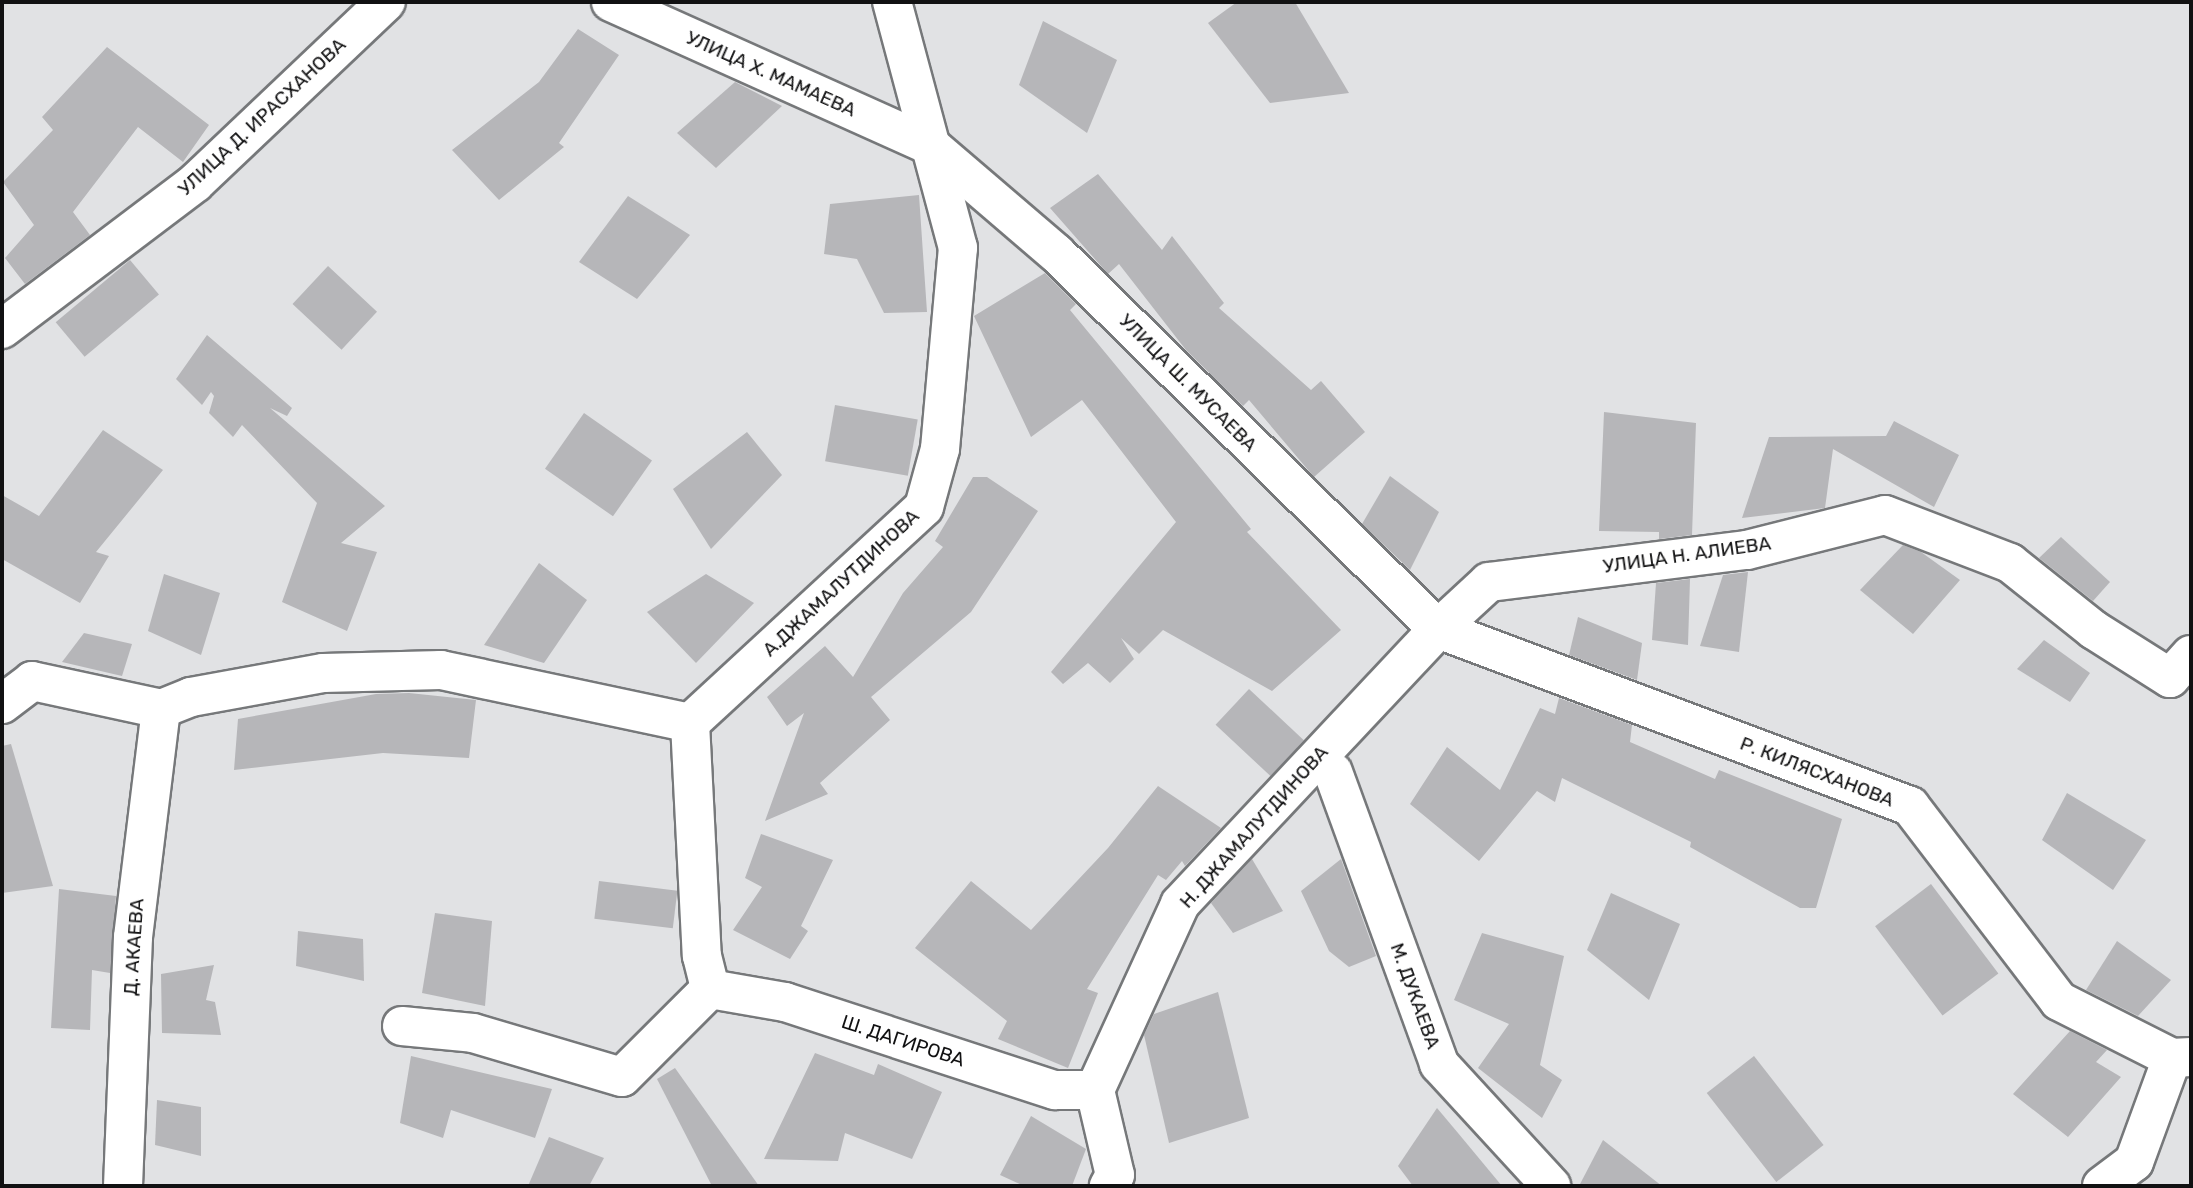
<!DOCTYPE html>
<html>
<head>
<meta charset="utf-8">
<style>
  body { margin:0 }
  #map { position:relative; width:2193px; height:1188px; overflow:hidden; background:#e1e2e4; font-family:Rubik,sans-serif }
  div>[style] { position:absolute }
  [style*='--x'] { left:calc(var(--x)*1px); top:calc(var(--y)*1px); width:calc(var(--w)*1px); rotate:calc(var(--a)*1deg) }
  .building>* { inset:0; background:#b6b6b9; transform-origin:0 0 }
  .roads { filter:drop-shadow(2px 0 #76787a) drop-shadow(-2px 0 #76787a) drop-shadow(0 2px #76787a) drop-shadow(0 -2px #76787a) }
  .minor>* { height:38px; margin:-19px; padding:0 19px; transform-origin:19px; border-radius:19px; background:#fff }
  span { translate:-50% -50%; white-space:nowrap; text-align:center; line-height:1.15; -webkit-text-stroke:6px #fff; paint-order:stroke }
  .street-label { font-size:19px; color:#111112 }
  .frame { position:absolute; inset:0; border:4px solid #111112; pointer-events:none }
</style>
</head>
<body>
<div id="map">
  <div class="building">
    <i style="clip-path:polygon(1237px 2px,1295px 2px,1349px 93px,1270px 103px,1208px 23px)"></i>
    <i style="clip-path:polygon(1043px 21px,1117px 60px,1087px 133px,1019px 85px)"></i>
    <i style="clip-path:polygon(578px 29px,619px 55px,559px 143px,564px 147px,499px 200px,452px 150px,539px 82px)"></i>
    <i style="clip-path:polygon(107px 47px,209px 125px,183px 162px,138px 127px,73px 212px,90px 235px,25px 284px,5px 258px,34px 225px,3px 182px,53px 130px,42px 117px)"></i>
    <i style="clip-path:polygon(735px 82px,782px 106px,716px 168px,677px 133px)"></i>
    <i style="clip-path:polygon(1098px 174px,1162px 250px,1172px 236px,1224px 303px,1219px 308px,1311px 390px,1321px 381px,1365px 432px,1314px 477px,1249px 400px,1243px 406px,1186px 350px,1119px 264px,1108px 274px,1050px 208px)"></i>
    <i style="clip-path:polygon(919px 195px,927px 312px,884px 313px,857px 259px,824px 254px,830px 204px)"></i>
    <i style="clip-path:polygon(628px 196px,690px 235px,637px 299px,579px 262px)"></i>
    <i style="left:130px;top:260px;width:45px;height:97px;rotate:50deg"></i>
    <i style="left:328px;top:266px;width:67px;height:52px;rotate:43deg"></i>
    <i style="clip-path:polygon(1045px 273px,1076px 304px,1070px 310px,1251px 529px,1247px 532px,1341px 630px,1272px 691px,1163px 630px,1139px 654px,1121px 638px,1134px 659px,1110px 683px,1088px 663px,1063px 684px,1051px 672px,1176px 522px,1082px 400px,1031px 437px,974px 316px)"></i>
    <i style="clip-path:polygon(207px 335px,292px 408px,287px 416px,270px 408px,385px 506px,341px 543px,377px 552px,347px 631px,282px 602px,317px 503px,242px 425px,233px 437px,209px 413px,214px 396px,211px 392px,202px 405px,176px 379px)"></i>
    <i style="left:835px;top:405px;width:84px;height:57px;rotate:10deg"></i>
    <i style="clip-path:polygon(1604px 412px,1696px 423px,1692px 535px,1659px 539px,1659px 532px,1599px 531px)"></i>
    <i style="left:584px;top:413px;width:83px;height:68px;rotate:35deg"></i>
    <i style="clip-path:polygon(1894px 421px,1959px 455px,1934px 507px,1833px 449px,1825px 508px,1742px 518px,1769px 437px,1886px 436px)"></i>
    <i style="clip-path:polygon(103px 430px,163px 470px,96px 552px,109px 556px,80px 603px,2px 559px,2px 495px,39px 516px)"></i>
    <i style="clip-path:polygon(747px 432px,782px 475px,711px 549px,673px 489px)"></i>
    <i style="clip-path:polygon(1390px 476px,1439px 512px,1410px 570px,1362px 524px)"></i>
    <i style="clip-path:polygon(973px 477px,987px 477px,1038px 511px,971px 612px,871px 697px,890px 720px,820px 783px,828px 794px,765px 821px,804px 713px,787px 726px,767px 697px,825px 646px,853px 677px,903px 593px,943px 547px,935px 541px)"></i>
    <i style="clip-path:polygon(2061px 537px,2110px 582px,2093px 601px,2039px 558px)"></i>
    <i style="clip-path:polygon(1903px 545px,1921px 552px,1960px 580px,1913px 634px,1860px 590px)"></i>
    <i style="clip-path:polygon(539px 563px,587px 600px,544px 663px,484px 645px)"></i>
    <i style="clip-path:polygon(1748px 572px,1739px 652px,1700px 646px,1723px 575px)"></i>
    <i style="clip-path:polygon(164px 574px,220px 593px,201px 655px,148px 631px)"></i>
    <i style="clip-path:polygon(706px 574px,754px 603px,696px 663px,647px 612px)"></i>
    <i style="clip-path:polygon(1690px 579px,1688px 645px,1652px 640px,1656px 583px)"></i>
    <i style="clip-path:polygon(1578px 617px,1642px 643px,1637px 680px,1569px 655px)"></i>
    <i style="clip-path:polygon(84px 633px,132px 644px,122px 676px,62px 662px)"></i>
    <i style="clip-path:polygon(2044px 640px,2090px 673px,2070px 702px,2017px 669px)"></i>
    <i style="left:1249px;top:689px;width:75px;height:49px;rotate:43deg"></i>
    <i style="clip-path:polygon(409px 693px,476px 700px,469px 758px,383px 753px,234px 770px,238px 719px,376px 694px)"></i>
    <i style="clip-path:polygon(1559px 698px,1632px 725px,1630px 742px,1715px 779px,1719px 770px,1842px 819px,1816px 908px,1800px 908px,1690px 847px,1691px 842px,1562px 778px,1555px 802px,1537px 791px,1479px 861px,1410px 804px,1447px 747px,1500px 790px,1540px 708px,1555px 714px)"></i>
    <i style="clip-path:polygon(11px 744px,53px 886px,2px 893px,2px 746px)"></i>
    <i style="clip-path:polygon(1158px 786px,1221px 828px,1185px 866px,1182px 861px,1166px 880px,1158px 875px,1087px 989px,1098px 993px,1068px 1068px,998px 1039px,1007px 1021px,915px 948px,971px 881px,1031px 930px,1108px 848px)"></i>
    <i style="clip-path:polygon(2067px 793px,2146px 840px,2113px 890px,2042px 840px)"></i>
    <i style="clip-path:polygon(761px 834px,833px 860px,801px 926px,808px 931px,790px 959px,733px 930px,762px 887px,745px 878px)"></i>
    <i style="clip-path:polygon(1252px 859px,1283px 911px,1233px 933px,1211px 903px)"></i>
    <i style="clip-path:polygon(1341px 859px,1376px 956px,1349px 967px,1329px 951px,1301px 891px)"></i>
    <i style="left:599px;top:881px;width:79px;height:38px;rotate:7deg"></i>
    <i style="left:1931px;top:884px;width:112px;height:70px;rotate:53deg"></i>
    <i style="clip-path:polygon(59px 889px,116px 896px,110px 973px,92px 970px,90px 1030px,51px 1028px)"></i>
    <i style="clip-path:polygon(1611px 893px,1680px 924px,1649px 1000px,1587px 950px)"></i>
    <i style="clip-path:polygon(435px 913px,492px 921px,485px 1006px,422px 993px)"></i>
    <i style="clip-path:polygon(298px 931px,363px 939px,364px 981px,296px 966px)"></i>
    <i style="clip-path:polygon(1482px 933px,1564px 956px,1540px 1065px,1562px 1080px,1542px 1118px,1478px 1068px,1509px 1024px,1454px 1000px)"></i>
    <i style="clip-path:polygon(2117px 941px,2171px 980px,2138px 1016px,2086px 990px)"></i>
    <i style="clip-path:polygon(214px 965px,206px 1000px,215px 1002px,221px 1035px,162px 1033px,161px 974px)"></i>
    <i style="clip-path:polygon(1218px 992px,1249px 1118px,1169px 1143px,1144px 1035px,1154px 1014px)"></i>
    <i style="clip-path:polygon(2070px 1031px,2107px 1050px,2096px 1062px,2121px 1077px,2068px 1137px,2013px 1094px)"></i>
    <i style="clip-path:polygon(815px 1053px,874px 1075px,878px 1064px,942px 1092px,912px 1159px,845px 1133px,838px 1161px,764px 1159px)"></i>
    <i style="clip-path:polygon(411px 1056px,552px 1089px,535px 1138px,451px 1110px,443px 1138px,400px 1123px)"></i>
    <i style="left:1754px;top:1056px;width:113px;height:60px;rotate:52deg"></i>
    <i style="clip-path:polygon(675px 1068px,759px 1186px,712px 1186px,657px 1079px)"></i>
    <i style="clip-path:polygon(157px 1100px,201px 1107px,201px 1156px,155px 1145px)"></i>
    <i style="clip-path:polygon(1437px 1108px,1458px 1133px,1502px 1186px,1413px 1186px,1398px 1166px)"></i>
    <i style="clip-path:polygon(1031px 1116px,1086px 1149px,1072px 1186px,1024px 1186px,1000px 1175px)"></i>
    <i style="clip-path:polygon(549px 1137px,604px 1158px,589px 1186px,528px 1186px)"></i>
    <i style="clip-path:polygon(1603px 1140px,1662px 1186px,1579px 1186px)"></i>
  </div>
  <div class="roads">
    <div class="minor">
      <i style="--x:611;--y:2;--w:351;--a:24.2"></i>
      <i style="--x:931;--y:146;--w:165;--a:40.6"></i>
      <i style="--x:1056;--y:253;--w:536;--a:44.55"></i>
      <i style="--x:1438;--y:629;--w:504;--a:20.56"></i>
      <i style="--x:1910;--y:806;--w:245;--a:52.6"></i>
      <i style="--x:2059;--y:1001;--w:127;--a:26.8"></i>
      <i style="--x:2172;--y:1058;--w:19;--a:-3"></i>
      <i style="--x:2;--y:329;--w:242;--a:-37.1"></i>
      <i style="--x:195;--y:183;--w:263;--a:-43.5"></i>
      <i style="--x:2;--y:704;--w:38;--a:-37"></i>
      <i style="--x:32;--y:681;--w:132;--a:12.2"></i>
      <i style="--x:161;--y:709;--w:32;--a:-22"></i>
      <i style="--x:191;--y:697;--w:134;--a:-10.3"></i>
      <i style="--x:323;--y:673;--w:118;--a:-1.5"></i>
      <i style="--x:441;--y:670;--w:255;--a:12"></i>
      <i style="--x:690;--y:723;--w:318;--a:-42.7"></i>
      <i style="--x:924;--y:507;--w:60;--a:-74.6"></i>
      <i style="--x:940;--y:449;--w:202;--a:-84.9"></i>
      <i style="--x:958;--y:248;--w:255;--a:-105"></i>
      <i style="--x:690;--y:723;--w:233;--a:87.1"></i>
      <i style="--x:702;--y:956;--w:34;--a:76"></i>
      <i style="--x:1333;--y:772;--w:311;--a:70"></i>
      <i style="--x:1439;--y:1064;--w:166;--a:47.4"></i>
      <i style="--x:402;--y:1026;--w:71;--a:5.6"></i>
      <i style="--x:473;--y:1033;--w:155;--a:16.5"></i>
      <i style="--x:622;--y:1077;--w:124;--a:-45"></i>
      <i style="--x:710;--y:989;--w:76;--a:9.8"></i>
      <i style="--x:785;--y:1002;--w:284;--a:18.1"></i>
      <i style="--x:1055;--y:1090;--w:40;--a:0"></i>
      <i style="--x:1095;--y:1090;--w:205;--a:-65.4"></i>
      <i style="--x:1180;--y:904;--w:377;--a:-46.8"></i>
      <i style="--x:1438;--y:629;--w:69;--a:-42.7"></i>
      <i style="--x:1489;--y:582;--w:260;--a:-7.1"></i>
      <i style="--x:1747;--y:550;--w:142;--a:-14.2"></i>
      <i style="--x:1885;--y:515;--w:134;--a:21"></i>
      <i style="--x:2010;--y:563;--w:107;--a:38.6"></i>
      <i style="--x:2094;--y:630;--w:90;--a:32.3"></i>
      <i style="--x:2170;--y:678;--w:31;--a:-48"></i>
      <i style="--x:1095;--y:1090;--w:87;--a:76.8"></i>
      <i style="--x:1115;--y:1175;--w:13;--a:119"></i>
      <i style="--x:123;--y:1186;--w:249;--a:-87.7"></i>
      <i style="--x:133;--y:937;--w:230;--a:-83"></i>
      <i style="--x:2102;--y:1186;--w:40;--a:-37"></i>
      <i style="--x:2134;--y:1162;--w:111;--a:-69.9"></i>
    </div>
  </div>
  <div class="street-label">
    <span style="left:771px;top:74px;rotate:24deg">УЛИЦА Х. МАМАЕВА</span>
    <span style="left:262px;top:117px;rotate:-43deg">УЛИЦА Д. ИРАСХАНОВА</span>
    <span style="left:1188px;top:383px;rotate:45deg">УЛИЦА Ш. МУСАЕВА</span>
    <span style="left:1687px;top:555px;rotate:-8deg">УЛИЦА Н. АЛИЕВА</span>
    <span style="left:841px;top:583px;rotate:-43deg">А.ДЖАМАЛУТДИНОВА</span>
    <span style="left:1817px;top:772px;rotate:21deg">Р. КИЛЯСХАНОВА</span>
    <span style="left:1254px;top:827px;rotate:-48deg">Н. ДЖАМАЛУТДИНОВА</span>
    <span style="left:134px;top:947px;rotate:-86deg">Д. АКАЕВА</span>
    <span style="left:1415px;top:996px;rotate:70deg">М. ДУКАЕВА</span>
    <span style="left:903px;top:1041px;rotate:18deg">Ш. ДАГИРОВА</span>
  </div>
  <div class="frame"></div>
</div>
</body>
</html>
